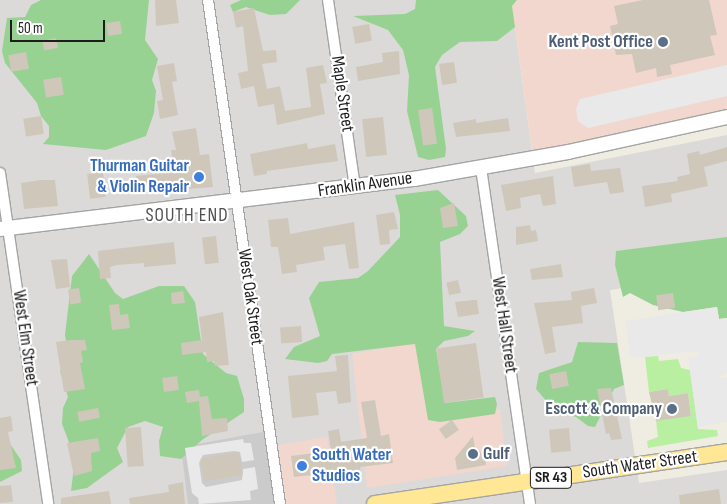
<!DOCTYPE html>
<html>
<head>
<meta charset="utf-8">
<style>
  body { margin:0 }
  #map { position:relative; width:727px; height:504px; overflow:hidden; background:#efede1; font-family:"Sofia Sans Condensed",sans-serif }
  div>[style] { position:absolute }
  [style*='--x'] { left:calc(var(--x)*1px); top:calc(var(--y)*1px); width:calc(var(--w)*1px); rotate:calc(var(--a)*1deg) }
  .residential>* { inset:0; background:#dbdad9 }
  .commercial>* { inset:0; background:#f2d7ce }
  .religious>* { inset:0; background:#cbcbcb }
  .grass>* { inset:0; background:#b8efa1 }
  .forest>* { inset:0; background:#98d292 }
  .parking>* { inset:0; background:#e9e9e9 }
  .building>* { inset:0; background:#cfc7ba; transform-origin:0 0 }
  .roads { filter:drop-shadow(1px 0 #a4a4a4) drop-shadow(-1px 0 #a4a4a4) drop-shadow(0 1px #a4a4a4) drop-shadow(0 -1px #a4a4a4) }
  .minor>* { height:10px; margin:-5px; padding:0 5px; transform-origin:5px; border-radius:5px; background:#fff }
  .tertiary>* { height:14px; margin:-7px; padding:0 7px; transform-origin:7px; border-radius:7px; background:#fff }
  .primary>* { height:16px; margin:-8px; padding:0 8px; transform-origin:8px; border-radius:8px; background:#ffe796 }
  .dots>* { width:14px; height:14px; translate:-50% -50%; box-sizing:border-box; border:2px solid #fff; border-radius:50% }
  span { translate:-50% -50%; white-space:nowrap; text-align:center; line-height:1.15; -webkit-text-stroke:4.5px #fff; paint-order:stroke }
  .shield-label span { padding:1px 4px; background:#fff; border:1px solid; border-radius:4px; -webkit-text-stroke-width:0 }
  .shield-label { font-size:16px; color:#1d1d1d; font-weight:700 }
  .service-label { font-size:18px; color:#4e5e75; font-weight:700 }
  .right { translate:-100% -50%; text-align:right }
  .left { translate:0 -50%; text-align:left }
  .street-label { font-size:18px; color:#1d1d1d }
  .shop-label { font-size:18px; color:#366cbe; font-weight:700 }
  .neighbourhood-label { font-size:19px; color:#505050; letter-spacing:1px }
  .scale { position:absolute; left:10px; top:20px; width:95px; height:22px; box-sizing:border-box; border:2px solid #1d1d1d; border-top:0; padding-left:6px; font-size:15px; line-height:18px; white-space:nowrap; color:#1d1d1d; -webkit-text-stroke:4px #fff; paint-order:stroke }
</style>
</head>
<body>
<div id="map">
  <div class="residential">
    <i style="clip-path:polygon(evenodd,0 0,433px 0,512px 6px,535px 173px,727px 135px,727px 272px,610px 290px,639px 483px,727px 470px,727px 504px,0 504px,0 0,415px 344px,428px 420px,352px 354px,415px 344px)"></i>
  </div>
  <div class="commercial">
    <i style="clip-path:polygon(517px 0,727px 0,727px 115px,533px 157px,512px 6px)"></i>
    <i style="clip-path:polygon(416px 343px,428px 420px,500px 409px,507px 466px,367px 488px,352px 354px)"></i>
    <i style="clip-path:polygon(327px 437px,337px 504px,280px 504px,272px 446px)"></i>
  </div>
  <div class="religious">
    <i style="clip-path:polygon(269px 431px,280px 504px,188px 504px,181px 447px)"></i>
  </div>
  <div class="grass">
    <i style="clip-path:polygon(658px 356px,659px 361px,678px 359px,681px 368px,690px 370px,698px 429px,717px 430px,718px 436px,648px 448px,647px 441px,658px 437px,656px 421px,691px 415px,688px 393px,669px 396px,668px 389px,649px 392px,645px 357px)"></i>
  </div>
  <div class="forest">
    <i style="clip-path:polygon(41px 0,149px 0,145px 40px,158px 59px,152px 80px,156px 91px,154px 113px,146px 136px,106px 150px,43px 144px,49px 137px,49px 126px,41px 116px,37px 103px,5px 63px,2px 51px,7px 18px,25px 17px,31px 5px)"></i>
    <i style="clip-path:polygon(241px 0,300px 0,286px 14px,270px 15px,246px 7px,233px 12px,230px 5px)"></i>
    <i style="clip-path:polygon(416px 0,517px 0,512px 6px,515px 27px,497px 41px,460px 42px,442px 55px,435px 67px,446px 149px,445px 157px,429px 160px,418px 157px,407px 111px,409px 75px,403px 50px,388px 30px,353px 16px,405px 14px,415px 9px)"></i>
    <i style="clip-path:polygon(438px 190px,466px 216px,468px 226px,460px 234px,440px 242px,444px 326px,475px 331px,468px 336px,444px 341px,436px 349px,445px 403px,495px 397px,497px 404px,495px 414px,440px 422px,428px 420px,415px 344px,332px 354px,327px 361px,318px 363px,285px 359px,294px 347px,320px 336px,309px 298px,319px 282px,358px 278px,368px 271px,400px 237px,400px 215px,395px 195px)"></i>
    <i style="clip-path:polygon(727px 237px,727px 318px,719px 319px,717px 307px,683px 312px,653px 305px,630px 293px,623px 297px,615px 265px,616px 251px)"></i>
    <i style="clip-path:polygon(89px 254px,115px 293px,123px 299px,159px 286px,184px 286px,195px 302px,203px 354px,226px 373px,237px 376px,244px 399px,244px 412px,202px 440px,181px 459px,160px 456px,159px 441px,163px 427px,145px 421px,128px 427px,117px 448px,123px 462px,87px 488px,71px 491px,75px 458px,62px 424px,63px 408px,68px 397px,60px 371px,69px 361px,65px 335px,72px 276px)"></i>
    <i style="clip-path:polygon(578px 342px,617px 343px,624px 385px,614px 389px,595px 427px,588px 426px,576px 417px,555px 411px,536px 389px,539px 373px,572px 362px)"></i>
    <i style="clip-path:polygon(8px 441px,21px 460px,22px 471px,0 482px,0 444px)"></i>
  </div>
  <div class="parking">
    <i style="clip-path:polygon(727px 65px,727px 96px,588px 128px,578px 121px,576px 109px,580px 99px)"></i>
    <i style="clip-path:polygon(717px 307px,719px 319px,727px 318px,727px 373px,719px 377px,727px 378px,727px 422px,698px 427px,688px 358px,699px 356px,698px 351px,631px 358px,625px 321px)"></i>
    <i style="clip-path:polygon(243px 439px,244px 443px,251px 443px,254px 460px,242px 462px,240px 452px,234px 451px,203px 455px,199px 463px,202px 483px,206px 487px,242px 480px,243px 469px,255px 467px,258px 489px,250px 491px,251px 500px,199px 504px,198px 498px,192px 493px,185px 448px)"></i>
  </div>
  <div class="building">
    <i style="clip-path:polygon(155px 0,176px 0,179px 23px,156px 26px)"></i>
    <i style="clip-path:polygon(643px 0,709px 0,717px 35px,710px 36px,715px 55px,670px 65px,672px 74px,657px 77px,656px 68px,636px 73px,632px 54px,616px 55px,610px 26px,618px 24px,614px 6px)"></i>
    <i style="clip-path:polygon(254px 8px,263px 51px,276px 50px,277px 62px,262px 64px,267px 89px,280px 86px,285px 111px,311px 107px,306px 68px,323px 65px,327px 83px,320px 84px,325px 114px,277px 125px,274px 104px,258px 107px,254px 86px,241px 89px,238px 73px,248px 71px,243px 26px,236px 28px,233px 12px)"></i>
    <i style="left:120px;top:21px;width:13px;height:14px;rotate:81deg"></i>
    <i style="left:369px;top:24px;width:17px;height:17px;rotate:80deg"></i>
    <i style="left:56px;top:38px;width:10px;height:14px;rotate:79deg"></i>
    <i style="clip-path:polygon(399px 51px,400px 74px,358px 81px,356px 67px,383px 62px,382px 53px)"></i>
    <i style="left:26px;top:52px;width:17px;height:18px;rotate:80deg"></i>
    <i style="left:454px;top:62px;width:21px;height:15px;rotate:82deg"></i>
    <i style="clip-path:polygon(174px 63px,177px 81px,172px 82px,178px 115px,160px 119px,157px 101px,163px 100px,157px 66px)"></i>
    <i style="left:61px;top:77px;width:18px;height:18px;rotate:81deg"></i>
    <i style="left:432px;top:108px;width:36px;height:14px;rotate:82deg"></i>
    <i style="left:41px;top:116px;width:18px;height:18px;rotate:81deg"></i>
    <i style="left:383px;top:117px;width:38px;height:21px;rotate:84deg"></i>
    <i style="clip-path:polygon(508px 118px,510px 131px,456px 137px,453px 123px,476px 119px,476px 123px)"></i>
    <i style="clip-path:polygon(196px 128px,200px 155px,209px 154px,213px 187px,138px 193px,136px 176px,174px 172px,171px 150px,176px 150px,172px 132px)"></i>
    <i style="clip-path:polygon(307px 143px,308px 149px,335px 144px,338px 161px,267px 171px,267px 174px,254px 176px,250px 154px)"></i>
    <i style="clip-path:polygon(727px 147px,727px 161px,704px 167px,708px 186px,671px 194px,672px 202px,645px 207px,642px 186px,678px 181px,677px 177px,690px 174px,687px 154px,699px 151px,700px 155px)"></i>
    <i style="clip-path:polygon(590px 164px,591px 171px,620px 168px,624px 192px,610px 194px,607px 182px,574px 187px,571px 167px)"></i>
    <i style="left:103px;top:172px;width:25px;height:16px;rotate:83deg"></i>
    <i style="clip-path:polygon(553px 176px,556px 204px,543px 206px,540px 194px,520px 198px,521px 208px,506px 211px,501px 185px)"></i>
    <i style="clip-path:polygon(41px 180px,55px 180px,58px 206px,24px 209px,21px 183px)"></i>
    <i style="clip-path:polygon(454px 203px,458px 226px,443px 228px,440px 208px)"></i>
    <i style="clip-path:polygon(394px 212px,398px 229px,389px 230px,390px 244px,380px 245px,376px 215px)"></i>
    <i style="clip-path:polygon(288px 218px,290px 234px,354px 222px,359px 268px,349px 269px,345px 244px,323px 247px,325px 260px,296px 265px,297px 272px,282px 274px,278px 247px,271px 247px,268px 220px)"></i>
    <i style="clip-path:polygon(530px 225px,531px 231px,536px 230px,538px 241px,516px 245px,516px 227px)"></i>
    <i style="left:216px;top:236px;width:27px;height:14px;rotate:84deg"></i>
    <i style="clip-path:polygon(174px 242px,176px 264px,144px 267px,144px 263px,117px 265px,110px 267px,111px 278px,100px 279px,98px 251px)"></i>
    <i style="clip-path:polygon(67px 259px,70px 287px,56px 289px,51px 260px)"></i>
    <i style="clip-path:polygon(561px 264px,563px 277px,532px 280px,530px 269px)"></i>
    <i style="left:458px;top:280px;width:13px;height:12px;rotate:77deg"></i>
    <i style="left:79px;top:288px;width:15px;height:11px;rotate:82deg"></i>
    <i style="clip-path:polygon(594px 288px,597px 303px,581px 306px,583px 323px,552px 327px,556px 352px,545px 354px,534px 303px,572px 300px,571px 292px)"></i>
    <i style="clip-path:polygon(183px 291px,185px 303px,172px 304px,171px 293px)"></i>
    <i style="left:673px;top:293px;width:15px;height:17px;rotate:82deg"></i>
    <i style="clip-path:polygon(473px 300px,477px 300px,479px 314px,458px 317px,455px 302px)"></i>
    <i style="clip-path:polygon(119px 304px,120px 315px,128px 314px,130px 328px,112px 330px,109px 305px)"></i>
    <i style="clip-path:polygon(223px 312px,229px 365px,215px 366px,214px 361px,207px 362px,206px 352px,182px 355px,181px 343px,202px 340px,199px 317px)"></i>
    <i style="left:301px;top:326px;width:16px;height:21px;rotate:86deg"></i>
    <i style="clip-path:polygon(71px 340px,85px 340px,87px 350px,81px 351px,83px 362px,80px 363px,85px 389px,64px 392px,56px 342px)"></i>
    <i style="left:476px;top:343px;width:55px;height:40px;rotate:82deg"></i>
    <i style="clip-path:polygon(348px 355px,351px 402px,338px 404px,336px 391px,316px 393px,319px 415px,292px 418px,288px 376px,337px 371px,335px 356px)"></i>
    <i style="left:566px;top:371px;width:15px;height:17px;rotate:79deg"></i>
    <i style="left:177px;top:376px;width:14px;height:15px;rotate:82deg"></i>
    <i style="clip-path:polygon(611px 388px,622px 439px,611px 440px,609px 433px,606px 434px,597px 389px)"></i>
    <i style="clip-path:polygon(668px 389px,669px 396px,688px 393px,691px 416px,656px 421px,649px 392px)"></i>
    <i style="clip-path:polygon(199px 390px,200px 397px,208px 396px,212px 419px,227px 418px,228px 431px,202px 436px,199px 401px,187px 403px,185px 392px)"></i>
    <i style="clip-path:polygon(375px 400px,381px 436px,389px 434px,393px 463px,360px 467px,361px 474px,313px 481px,312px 475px,294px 477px,291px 456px,331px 451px,328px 431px,339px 429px,341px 442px,367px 438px,361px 402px)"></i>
    <i style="left:98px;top:408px;width:10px;height:21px;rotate:79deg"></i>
    <i style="clip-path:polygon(11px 416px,13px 431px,8px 432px,16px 468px,0 470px,0 418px)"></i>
    <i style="left:452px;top:420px;width:12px;height:16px;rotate:55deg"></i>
    <i style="left:141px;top:427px;width:39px;height:16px;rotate:86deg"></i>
    <i style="left:569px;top:428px;width:23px;height:20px;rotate:85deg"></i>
    <i style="clip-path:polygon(473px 436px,475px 448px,484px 454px,486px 465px,457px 470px,455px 458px)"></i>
    <i style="clip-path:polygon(98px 438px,100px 451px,91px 453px,92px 471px,74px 476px,67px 443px)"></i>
    <i style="left:239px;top:452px;width:23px;height:39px;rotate:80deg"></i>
    <i style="clip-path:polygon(183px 482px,185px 504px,130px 504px,129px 498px,169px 492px,168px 485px)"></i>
    <i style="clip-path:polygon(11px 485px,13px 502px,0 503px,0 486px)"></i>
    <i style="clip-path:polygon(719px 489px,721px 504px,680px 504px,679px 495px)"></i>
    <i style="clip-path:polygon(109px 491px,111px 504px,61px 504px,61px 498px)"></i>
  </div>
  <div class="roads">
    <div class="minor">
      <i style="--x:208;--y:0;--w:509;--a:81.87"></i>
      <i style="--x:328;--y:0;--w:189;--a:81.8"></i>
      <i style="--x:481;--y:168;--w:340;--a:81.7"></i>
      <i style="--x:0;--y:173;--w:334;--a:81.7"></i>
    </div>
    <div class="tertiary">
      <i style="--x:0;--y:229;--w:417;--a:-6.9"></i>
      <i style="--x:414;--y:179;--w:156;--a:-9.9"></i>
      <i style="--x:568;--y:152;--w:163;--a:-12.4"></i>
    </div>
    <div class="primary">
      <i style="--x:375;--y:504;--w:356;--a:-8.4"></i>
    </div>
  </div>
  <div class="dots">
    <i style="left:663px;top:42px;background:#5c6f8a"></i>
    <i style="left:199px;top:177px;background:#3f7fe0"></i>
    <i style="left:672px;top:409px;background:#5c6f8a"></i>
    <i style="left:473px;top:454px;background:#5c6f8a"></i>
    <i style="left:302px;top:466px;background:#3f7fe0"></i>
  </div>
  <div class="shield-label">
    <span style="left:551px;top:478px">SR 43</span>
  </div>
  <div class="service-label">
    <span class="right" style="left:653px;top:42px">Kent Post Office</span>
    <span class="right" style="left:662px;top:409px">Escott &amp; Company</span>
    <span class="left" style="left:483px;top:454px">Gulf</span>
  </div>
  <div class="street-label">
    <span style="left:342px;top:94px;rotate:82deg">Maple Street</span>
    <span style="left:365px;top:185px;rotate:-8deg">Franklin Avenue</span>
    <span style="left:250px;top:297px;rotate:82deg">West Oak Street</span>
    <span style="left:504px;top:325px;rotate:82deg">West Hall Street</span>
    <span style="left:25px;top:338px;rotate:82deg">West Elm Street</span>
    <span style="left:640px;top:465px;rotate:-8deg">South Water Street</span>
  </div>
  <div class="shop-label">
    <span class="right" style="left:189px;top:177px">Thurman Guitar<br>&amp; Violin Repair</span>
    <span class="left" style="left:312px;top:466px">South Water<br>Studios</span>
  </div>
  <div class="neighbourhood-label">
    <span style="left:187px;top:216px">SOUTH END</span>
  </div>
  <div class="scale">50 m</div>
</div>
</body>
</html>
